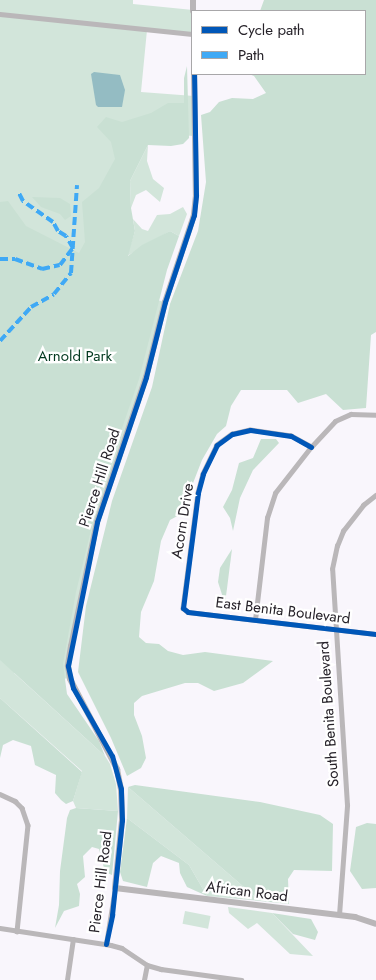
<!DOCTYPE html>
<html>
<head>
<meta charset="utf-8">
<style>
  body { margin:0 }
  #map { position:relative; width:376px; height:980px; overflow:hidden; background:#f9f6fc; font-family:Jost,sans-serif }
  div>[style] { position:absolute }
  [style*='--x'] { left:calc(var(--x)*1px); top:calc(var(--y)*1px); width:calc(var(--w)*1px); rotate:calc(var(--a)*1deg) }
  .green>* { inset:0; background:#d2e5da; transform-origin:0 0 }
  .forest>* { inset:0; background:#c9e0d3 }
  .water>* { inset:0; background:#94bcc3 }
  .street>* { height:4.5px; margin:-2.25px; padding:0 2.25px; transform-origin:2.25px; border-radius:2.25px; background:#bab7b9 }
  .secondary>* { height:6px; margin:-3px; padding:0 3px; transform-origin:3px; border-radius:3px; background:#b9b6b8 }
  .quiet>* { height:4px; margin-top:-2px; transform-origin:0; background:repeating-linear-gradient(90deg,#3fa9f5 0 8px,transparent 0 12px) }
  .cycleway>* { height:5px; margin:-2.5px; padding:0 2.5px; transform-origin:2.5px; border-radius:2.5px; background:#0057b8 }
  span { translate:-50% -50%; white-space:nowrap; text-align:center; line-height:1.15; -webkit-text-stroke:4.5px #fff; paint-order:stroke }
  .park-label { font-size:15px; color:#00381e }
  .street-label { font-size:15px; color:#262229 }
  .legend { position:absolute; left:191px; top:10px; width:175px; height:65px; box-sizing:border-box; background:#fff; border:1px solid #a8a7a9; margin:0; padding:6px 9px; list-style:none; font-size:15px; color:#262229 }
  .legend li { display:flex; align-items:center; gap:10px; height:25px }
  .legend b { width:25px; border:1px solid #a8a7a9 }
</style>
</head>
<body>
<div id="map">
  <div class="green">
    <i style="clip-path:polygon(0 0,133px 0,133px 4px,193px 10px,192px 34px,147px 30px,141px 92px,194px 96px,194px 136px,128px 132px,96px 285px,165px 302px,146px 377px,102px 504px,71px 646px,70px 679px,14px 673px,105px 756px,110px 764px,116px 784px,118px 811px,76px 808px,73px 801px,82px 771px,0 698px)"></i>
    <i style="clip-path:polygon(148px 145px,147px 161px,153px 179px,164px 188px,160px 202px,146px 190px,136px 195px,131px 208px,130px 181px)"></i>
    <i style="clip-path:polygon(183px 207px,187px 214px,179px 236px,170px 231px,127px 256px,135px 231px,133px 219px,142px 229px,148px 231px,157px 215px,170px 214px)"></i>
    <i style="clip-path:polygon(128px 787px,260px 901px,207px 896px,189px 865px,127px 818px)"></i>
    <i style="clip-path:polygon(228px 907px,272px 913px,313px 956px,290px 954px,257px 923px,248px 929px,229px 913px)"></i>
    <i style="left:185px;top:911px;width:26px;height:13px;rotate:11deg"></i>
  </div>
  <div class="forest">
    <i style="clip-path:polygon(264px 0,376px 0,376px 332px,371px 335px,366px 408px,343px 410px,326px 394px,298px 403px,287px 390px,241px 390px,231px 406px,226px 426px,217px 434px,202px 460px,181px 514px,170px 520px,161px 541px,154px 581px,141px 612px,139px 637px,146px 643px,159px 644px,168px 651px,183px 655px,205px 652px,273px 661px,243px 683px,214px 691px,198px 683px,185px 683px,142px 696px,134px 703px,134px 715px,142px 736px,146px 758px,141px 768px,127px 776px,111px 738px,78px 672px,86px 606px,112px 501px,152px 387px,170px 304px,198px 231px,206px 182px,201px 115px,210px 112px,219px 102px,232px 98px,253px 99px,266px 93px,254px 76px,249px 74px,365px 74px,365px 11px,260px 11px)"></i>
    <i style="clip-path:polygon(187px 66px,189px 138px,183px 144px,171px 146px,148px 145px,130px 181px,131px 208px,135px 231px,128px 256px,142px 245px,170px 231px,179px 236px,167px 270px,139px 379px,101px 489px,76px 592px,63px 664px,67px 694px,99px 741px,105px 756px,0 660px,0 202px,8px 201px,26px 226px,79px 253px,85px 242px,82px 202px,99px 188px,115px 159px,111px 142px,97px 127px,106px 117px,122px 122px,151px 113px,168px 103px,184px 103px,184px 78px)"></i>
    <i style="clip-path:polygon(32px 197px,60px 198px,70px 204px,71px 216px,65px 220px,60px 214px,41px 207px)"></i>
    <i style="clip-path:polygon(261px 439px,276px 439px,279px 443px,253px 470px,240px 498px,233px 531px,230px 518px,223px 507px,232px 490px,239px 463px,253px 458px)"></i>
    <i style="clip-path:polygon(232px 549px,225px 604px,218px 582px,220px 568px)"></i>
    <i style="clip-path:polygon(0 698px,82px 772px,73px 801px,66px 804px,61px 800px,55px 793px,56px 775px,35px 765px,31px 746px,13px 740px,3px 745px,0 758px)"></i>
    <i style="clip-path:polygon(135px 785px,260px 802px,320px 815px,333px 824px,332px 871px,294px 870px,288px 879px,289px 904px,260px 901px,128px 787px)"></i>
    <i style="clip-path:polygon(76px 808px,118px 811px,112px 875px,105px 872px,99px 849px,92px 847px,83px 856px,85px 877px,77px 884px,80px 894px,79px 906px,64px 911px,55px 928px,59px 905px,60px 871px,67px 818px,70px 810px)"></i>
    <i style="clip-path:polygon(127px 818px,189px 865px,207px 896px,187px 887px,180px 873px,179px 863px,161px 856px,153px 863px,147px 887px,123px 881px,120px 872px)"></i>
    <i style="clip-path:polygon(367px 823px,376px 824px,376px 888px,362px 889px,350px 871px,356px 827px)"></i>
    <i style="clip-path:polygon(272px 913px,311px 919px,318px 932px,315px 940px,293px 934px)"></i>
  </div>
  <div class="water">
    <i style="clip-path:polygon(94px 72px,120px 75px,125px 90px,122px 107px,98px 107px,96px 105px,91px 74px)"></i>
  </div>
  <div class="street">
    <i style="--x:0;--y:14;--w:193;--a:5.9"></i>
    <i style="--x:311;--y:447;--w:23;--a:-151"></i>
    <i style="--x:291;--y:436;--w:41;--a:-171.7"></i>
    <i style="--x:250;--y:430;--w:18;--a:167"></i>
    <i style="--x:232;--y:434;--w:19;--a:144"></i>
    <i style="--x:217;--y:445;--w:32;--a:116"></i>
    <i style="--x:203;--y:474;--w:20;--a:105"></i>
    <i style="--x:198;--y:493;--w:116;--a:97.4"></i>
    <i style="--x:183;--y:608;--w:6;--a:39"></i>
    <i style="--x:188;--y:612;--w:189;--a:6.7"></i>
    <i style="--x:255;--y:620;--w:103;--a:-83.3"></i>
    <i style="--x:267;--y:518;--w:26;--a:-72"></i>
    <i style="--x:275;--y:493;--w:58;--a:-52"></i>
    <i style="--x:311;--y:447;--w:35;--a:-47"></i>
    <i style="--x:335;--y:421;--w:17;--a:-24"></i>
    <i style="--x:351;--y:414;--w:25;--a:2"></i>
    <i style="--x:0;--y:794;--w:17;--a:25"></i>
    <i style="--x:15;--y:801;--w:10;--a:45"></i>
    <i style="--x:22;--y:808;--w:18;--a:71"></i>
    <i style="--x:28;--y:825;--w:107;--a:95.9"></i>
    <i style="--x:339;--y:915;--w:110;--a:-85.8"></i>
    <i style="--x:347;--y:805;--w:236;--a:-93.6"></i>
    <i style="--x:332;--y:569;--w:24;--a:-78"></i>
    <i style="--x:337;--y:546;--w:16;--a:-68"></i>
    <i style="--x:343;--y:531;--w:33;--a:-52"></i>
    <i style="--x:363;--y:505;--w:16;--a:-38"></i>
    <i style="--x:0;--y:928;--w:112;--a:8.7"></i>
    <i style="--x:111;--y:945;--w:11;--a:15"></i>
    <i style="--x:122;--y:948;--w:30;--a:34"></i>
    <i style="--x:147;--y:965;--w:15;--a:16"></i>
    <i style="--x:161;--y:969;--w:81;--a:7.8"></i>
    <i style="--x:106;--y:944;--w:57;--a:-80.9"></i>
    <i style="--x:67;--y:980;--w:41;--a:-81.7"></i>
    <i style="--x:144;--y:980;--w:15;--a:-79"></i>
  </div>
  <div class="secondary">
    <i style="--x:193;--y:0;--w:11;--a:90"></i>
    <i style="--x:194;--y:74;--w:121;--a:89.1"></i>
    <i style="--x:196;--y:195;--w:20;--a:96"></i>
    <i style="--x:194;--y:215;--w:92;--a:108.4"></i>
    <i style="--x:165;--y:302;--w:77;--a:104.2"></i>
    <i style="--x:146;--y:377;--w:153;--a:108.7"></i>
    <i style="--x:97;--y:522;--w:127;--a:101.8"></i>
    <i style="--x:71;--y:646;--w:20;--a:99"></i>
    <i style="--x:68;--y:666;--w:13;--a:81"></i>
    <i style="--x:70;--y:679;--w:102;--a:62.4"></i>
    <i style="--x:117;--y:769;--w:20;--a:79"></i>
    <i style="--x:121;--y:789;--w:31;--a:88"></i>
    <i style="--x:122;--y:820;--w:68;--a:95.9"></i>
    <i style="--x:115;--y:888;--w:242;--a:6.9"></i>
    <i style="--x:355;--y:917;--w:22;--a:18"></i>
  </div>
  <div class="quiet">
    <i style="--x:0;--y:259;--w:15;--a:0"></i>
    <i style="--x:15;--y:259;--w:29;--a:20"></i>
    <i style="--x:42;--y:269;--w:18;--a:-13"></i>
    <i style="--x:60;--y:265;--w:21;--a:-53"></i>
    <i style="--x:73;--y:248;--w:14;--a:-120"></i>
    <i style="--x:66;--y:236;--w:9;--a:-148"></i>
    <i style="--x:58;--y:231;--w:10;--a:-119"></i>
    <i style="--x:53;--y:222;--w:37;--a:-145"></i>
    <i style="--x:23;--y:201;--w:11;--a:-117"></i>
    <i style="--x:0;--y:341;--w:46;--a:-47.6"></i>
    <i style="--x:31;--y:307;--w:26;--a:-29"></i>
    <i style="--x:54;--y:294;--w:27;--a:-51"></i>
    <i style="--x:71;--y:273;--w:88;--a:-86.1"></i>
  </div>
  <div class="cycleway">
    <i style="--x:311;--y:447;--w:23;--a:-151"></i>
    <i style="--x:291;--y:436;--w:41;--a:-171.7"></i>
    <i style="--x:250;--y:430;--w:18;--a:167"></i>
    <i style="--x:232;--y:434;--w:19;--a:144"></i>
    <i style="--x:217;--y:445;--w:32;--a:116"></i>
    <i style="--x:203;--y:474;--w:20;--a:105"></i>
    <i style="--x:198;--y:493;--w:116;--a:97.4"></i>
    <i style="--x:183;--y:608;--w:6;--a:39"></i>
    <i style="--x:188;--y:612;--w:189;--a:6.7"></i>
    <i style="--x:106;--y:944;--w:30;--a:-78"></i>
    <i style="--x:112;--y:915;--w:96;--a:-84"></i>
    <i style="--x:122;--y:820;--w:31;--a:-92"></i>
    <i style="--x:121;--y:789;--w:34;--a:-105"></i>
    <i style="--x:112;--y:756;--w:78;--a:-119.8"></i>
    <i style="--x:73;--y:688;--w:23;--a:-103"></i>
    <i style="--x:68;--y:666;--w:147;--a:-78.6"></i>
    <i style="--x:97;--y:522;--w:153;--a:-71.3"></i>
    <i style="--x:146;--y:377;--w:77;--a:-75.8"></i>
    <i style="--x:165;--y:302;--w:92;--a:-71.6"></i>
    <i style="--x:194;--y:215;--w:20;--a:-84"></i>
    <i style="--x:196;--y:195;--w:121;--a:-90.9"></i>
  </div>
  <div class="park-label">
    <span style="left:75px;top:357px">Arnold Park</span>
  </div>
  <div class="street-label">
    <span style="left:100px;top:478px;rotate:-72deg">Pierce Hill Road</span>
    <span style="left:183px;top:521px;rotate:-81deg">Acorn Drive</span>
    <span style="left:283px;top:611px;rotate:7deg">East Benita Boulevard</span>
    <span style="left:329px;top:714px;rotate:-94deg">South Benita Boulevard</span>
    <span style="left:101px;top:882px;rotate:-83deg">Pierce Hill Road</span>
    <span style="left:247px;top:892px;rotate:7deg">African Road</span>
  </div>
  <ul class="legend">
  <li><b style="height:6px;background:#0057b8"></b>Cycle path</li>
  <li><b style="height:6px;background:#3fa9f5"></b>Path</li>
  </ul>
</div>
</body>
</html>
